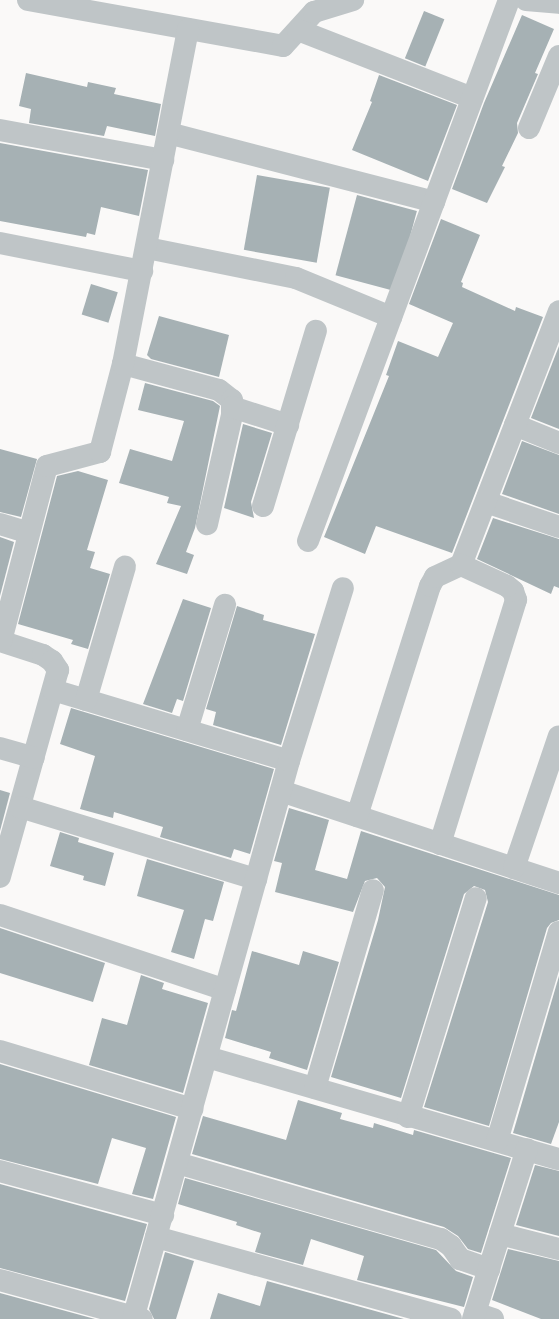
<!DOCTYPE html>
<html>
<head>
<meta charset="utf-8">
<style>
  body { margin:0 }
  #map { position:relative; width:559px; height:1319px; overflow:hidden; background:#faf9f8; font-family:"Varela Round",sans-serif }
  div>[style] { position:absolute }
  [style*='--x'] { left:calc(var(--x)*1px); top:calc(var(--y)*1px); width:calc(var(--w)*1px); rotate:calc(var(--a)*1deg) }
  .building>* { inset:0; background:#a6b1b4; transform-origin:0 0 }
  .minor>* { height:22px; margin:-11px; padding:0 11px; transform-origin:11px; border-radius:11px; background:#bfc5c7 }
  span { translate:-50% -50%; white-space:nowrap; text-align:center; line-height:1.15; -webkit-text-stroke:4px #fff; paint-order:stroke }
</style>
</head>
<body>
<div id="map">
  <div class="building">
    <i style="left:424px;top:11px;width:22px;height:51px;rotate:22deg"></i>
    <i style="clip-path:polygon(522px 15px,554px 29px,535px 73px,538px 74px,517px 123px,518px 133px,502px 166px,505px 167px,487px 203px,452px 189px,484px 103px)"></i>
    <i style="clip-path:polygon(26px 73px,87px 87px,88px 82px,116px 88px,114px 94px,161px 104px,155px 136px,107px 126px,104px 136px,29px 123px,31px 109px,19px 106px)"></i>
    <i style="clip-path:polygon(379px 75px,457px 105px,428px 181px,352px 150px,372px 102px,370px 101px)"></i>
    <i style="clip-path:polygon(0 143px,148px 170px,139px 216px,101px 207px,95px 235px,87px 233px,86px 237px,0 221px)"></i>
    <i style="left:257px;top:175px;width:74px;height:76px;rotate:10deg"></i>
    <i style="left:357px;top:195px;width:62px;height:83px;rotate:15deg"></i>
    <i style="clip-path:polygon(441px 219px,480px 235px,461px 282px,463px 283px,462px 287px,515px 311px,516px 307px,543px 317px,452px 553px,376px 526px,365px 554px,324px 537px,389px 376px,386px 375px,398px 341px,438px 357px,453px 323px,409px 304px)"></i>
    <i style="left:91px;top:284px;width:28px;height:32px;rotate:17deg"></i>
    <i style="clip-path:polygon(159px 316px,229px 335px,219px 377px,151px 359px,147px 355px)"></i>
    <i style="clip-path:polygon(559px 346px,559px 429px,531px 418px)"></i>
    <i style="clip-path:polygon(145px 383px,213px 401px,220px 406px,195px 528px,186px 552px,194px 555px,187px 574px,156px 564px,181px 506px,167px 503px,169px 497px,119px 483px,130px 449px,172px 461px,184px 421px,138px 410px)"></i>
    <i style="clip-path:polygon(243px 424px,272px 433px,251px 502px,254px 518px,224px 508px)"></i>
    <i style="clip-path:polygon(522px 441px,559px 455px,559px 514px,502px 494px)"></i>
    <i style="clip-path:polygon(0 449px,37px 459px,21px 517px,0 512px)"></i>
    <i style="clip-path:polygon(78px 471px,108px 480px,87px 550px,95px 552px,90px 568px,110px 574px,88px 649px,71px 644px,73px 640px,18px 624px,57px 476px)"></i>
    <i style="clip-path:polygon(493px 518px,559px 539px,559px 588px,554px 586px,551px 594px,477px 559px)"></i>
    <i style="clip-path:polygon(0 537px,14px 542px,0 596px)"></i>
    <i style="clip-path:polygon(183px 599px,211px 608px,183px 701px,177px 699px,172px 713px,143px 704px)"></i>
    <i style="clip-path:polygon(237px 606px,264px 615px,263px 620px,315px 634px,281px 745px,213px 725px,216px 712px,206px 709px)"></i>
    <i style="clip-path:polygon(71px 708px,274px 769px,250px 854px,234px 849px,231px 858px,160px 837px,163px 827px,114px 812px,113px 818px,80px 809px,95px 756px,60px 744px)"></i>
    <i style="clip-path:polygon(0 790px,10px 793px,0 831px)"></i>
    <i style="clip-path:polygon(289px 808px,329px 820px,315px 870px,347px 879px,361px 831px,559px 895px,559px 920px,551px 923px,547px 928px,489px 1126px,424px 1107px,488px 902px,485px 890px,474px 886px,464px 894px,401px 1098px,331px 1077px,378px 920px,385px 887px,377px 878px,365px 881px,353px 912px,275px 892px,282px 863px,274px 861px)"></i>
    <i style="clip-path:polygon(60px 832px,79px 838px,78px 842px,114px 853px,105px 886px,83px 880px,84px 876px,50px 866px)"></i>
    <i style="clip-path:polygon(147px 859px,224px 882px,213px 921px,205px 919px,194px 959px,171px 952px,184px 910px,137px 896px)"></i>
    <i style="clip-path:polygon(0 928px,105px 963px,93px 1002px,0 973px)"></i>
    <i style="clip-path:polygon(252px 951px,299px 965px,303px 951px,339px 962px,307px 1070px,269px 1058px,271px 1052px,225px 1038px,232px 1010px,236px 1011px)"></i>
    <i style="clip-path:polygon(141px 975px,164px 983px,162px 989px,208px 1003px,183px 1093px,89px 1065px,102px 1018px,127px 1025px)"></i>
    <i style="clip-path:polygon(559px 976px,559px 1122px,551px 1144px,513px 1133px)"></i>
    <i style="clip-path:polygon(0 1064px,176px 1117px,153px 1199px,132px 1194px,146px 1148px,112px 1138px,98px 1184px,0 1159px)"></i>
    <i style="clip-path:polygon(298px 1100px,342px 1113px,340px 1119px,373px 1128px,374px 1123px,413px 1135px,414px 1130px,511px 1158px,481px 1253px,468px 1249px,458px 1236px,444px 1227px,192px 1154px,203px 1116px,286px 1140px)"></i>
    <i style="clip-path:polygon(535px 1165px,559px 1171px,559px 1236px,516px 1225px)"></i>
    <i style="clip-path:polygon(185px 1178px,436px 1250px,456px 1271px,473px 1277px,464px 1307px,357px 1280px,364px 1256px,311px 1239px,303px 1265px,255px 1252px,261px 1233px,236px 1225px,237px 1222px,178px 1204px)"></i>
    <i style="clip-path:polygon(0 1184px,147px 1224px,125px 1301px,0 1268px)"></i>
    <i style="clip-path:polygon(508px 1249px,559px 1261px,559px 1319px,541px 1319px,492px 1300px)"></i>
    <i style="clip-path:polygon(165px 1252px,194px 1261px,176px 1319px,154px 1319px,149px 1309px)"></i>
    <i style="clip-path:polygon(267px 1281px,404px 1319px,210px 1319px,218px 1293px,260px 1306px)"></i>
    <i style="clip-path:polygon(0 1293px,95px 1319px,0 1319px)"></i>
  </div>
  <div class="minor">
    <i style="--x:28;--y:0;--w:259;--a:10.2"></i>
    <i style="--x:283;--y:46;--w:46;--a:-47.6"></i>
    <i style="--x:314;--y:12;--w:41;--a:-17.1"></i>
    <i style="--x:526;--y:0;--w:33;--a:5"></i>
    <i style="--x:298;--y:30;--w:187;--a:21.3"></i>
    <i style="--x:529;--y:128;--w:78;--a:-67.4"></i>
    <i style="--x:0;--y:130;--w:166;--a:10.4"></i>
    <i style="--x:168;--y:133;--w:275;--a:14.5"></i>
    <i style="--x:0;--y:243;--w:145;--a:11.2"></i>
    <i style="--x:147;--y:248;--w:152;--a:11.4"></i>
    <i style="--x:296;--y:278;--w:103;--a:22.3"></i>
    <i style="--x:123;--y:364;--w:99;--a:15.2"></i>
    <i style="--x:219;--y:390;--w:16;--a:38"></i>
    <i style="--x:232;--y:400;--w:15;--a:90"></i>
    <i style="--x:232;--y:415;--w:112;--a:102.9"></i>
    <i style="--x:232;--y:407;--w:59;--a:17.8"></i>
    <i style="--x:515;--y:425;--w:48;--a:22.2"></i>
    <i style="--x:486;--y:502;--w:77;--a:18.9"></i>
    <i style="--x:263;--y:506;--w:183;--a:-73.2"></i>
    <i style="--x:0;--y:524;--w:30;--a:17"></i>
    <i style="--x:308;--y:541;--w:577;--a:-69.62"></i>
    <i style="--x:0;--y:641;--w:45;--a:18"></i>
    <i style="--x:43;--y:655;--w:11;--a:34"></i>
    <i style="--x:52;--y:661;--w:11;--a:56"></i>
    <i style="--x:58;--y:670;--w:215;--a:105.7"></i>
    <i style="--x:1;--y:641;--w:181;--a:-75.3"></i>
    <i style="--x:47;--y:466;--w:55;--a:-14.8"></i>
    <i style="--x:100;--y:452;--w:91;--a:-75.4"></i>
    <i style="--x:123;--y:364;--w:341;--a:-79"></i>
    <i style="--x:53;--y:690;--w:246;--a:16.7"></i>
    <i style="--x:86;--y:700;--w:139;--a:-73.7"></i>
    <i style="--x:187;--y:730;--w:131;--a:-73.1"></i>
    <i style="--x:0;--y:748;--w:35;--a:16"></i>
    <i style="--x:281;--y:791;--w:293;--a:18.3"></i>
    <i style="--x:20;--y:807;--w:247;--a:17"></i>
    <i style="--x:357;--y:816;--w:241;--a:-72.4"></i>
    <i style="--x:430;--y:586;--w:10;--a:-61"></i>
    <i style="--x:435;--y:577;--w:29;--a:-25"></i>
    <i style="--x:461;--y:565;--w:272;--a:-68.9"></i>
    <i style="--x:440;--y:844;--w:256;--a:-72.7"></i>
    <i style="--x:516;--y:600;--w:9;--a:-108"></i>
    <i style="--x:513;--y:591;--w:8;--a:-140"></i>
    <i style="--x:507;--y:586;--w:51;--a:-155.5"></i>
    <i style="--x:514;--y:868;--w:139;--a:-71.2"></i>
    <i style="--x:0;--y:915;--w:237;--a:18.4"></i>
    <i style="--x:0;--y:1051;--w:201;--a:16.8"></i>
    <i style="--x:207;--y:1057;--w:366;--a:16.2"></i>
    <i style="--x:315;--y:1088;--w:206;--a:-73.7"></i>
    <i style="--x:408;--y:1117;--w:229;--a:-72.8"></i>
    <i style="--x:497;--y:1141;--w:218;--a:-73.5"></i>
    <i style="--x:177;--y:1163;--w:275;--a:16.1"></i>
    <i style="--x:441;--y:1239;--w:12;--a:35"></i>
    <i style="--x:451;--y:1246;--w:16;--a:55"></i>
    <i style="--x:460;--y:1259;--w:31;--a:19"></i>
    <i style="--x:0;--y:1171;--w:169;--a:15.1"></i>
    <i style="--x:500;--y:1234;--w:61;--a:14.3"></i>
    <i style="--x:156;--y:1237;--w:306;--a:15.5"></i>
    <i style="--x:0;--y:1280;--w:147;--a:15.4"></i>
    <i style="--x:475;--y:1313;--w:19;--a:18"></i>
    <i style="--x:133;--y:1319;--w:579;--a:-74.38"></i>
    <i style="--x:289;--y:761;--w:181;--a:-72.7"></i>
    <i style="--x:473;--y:1319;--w:178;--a:-72.4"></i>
  </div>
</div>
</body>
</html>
